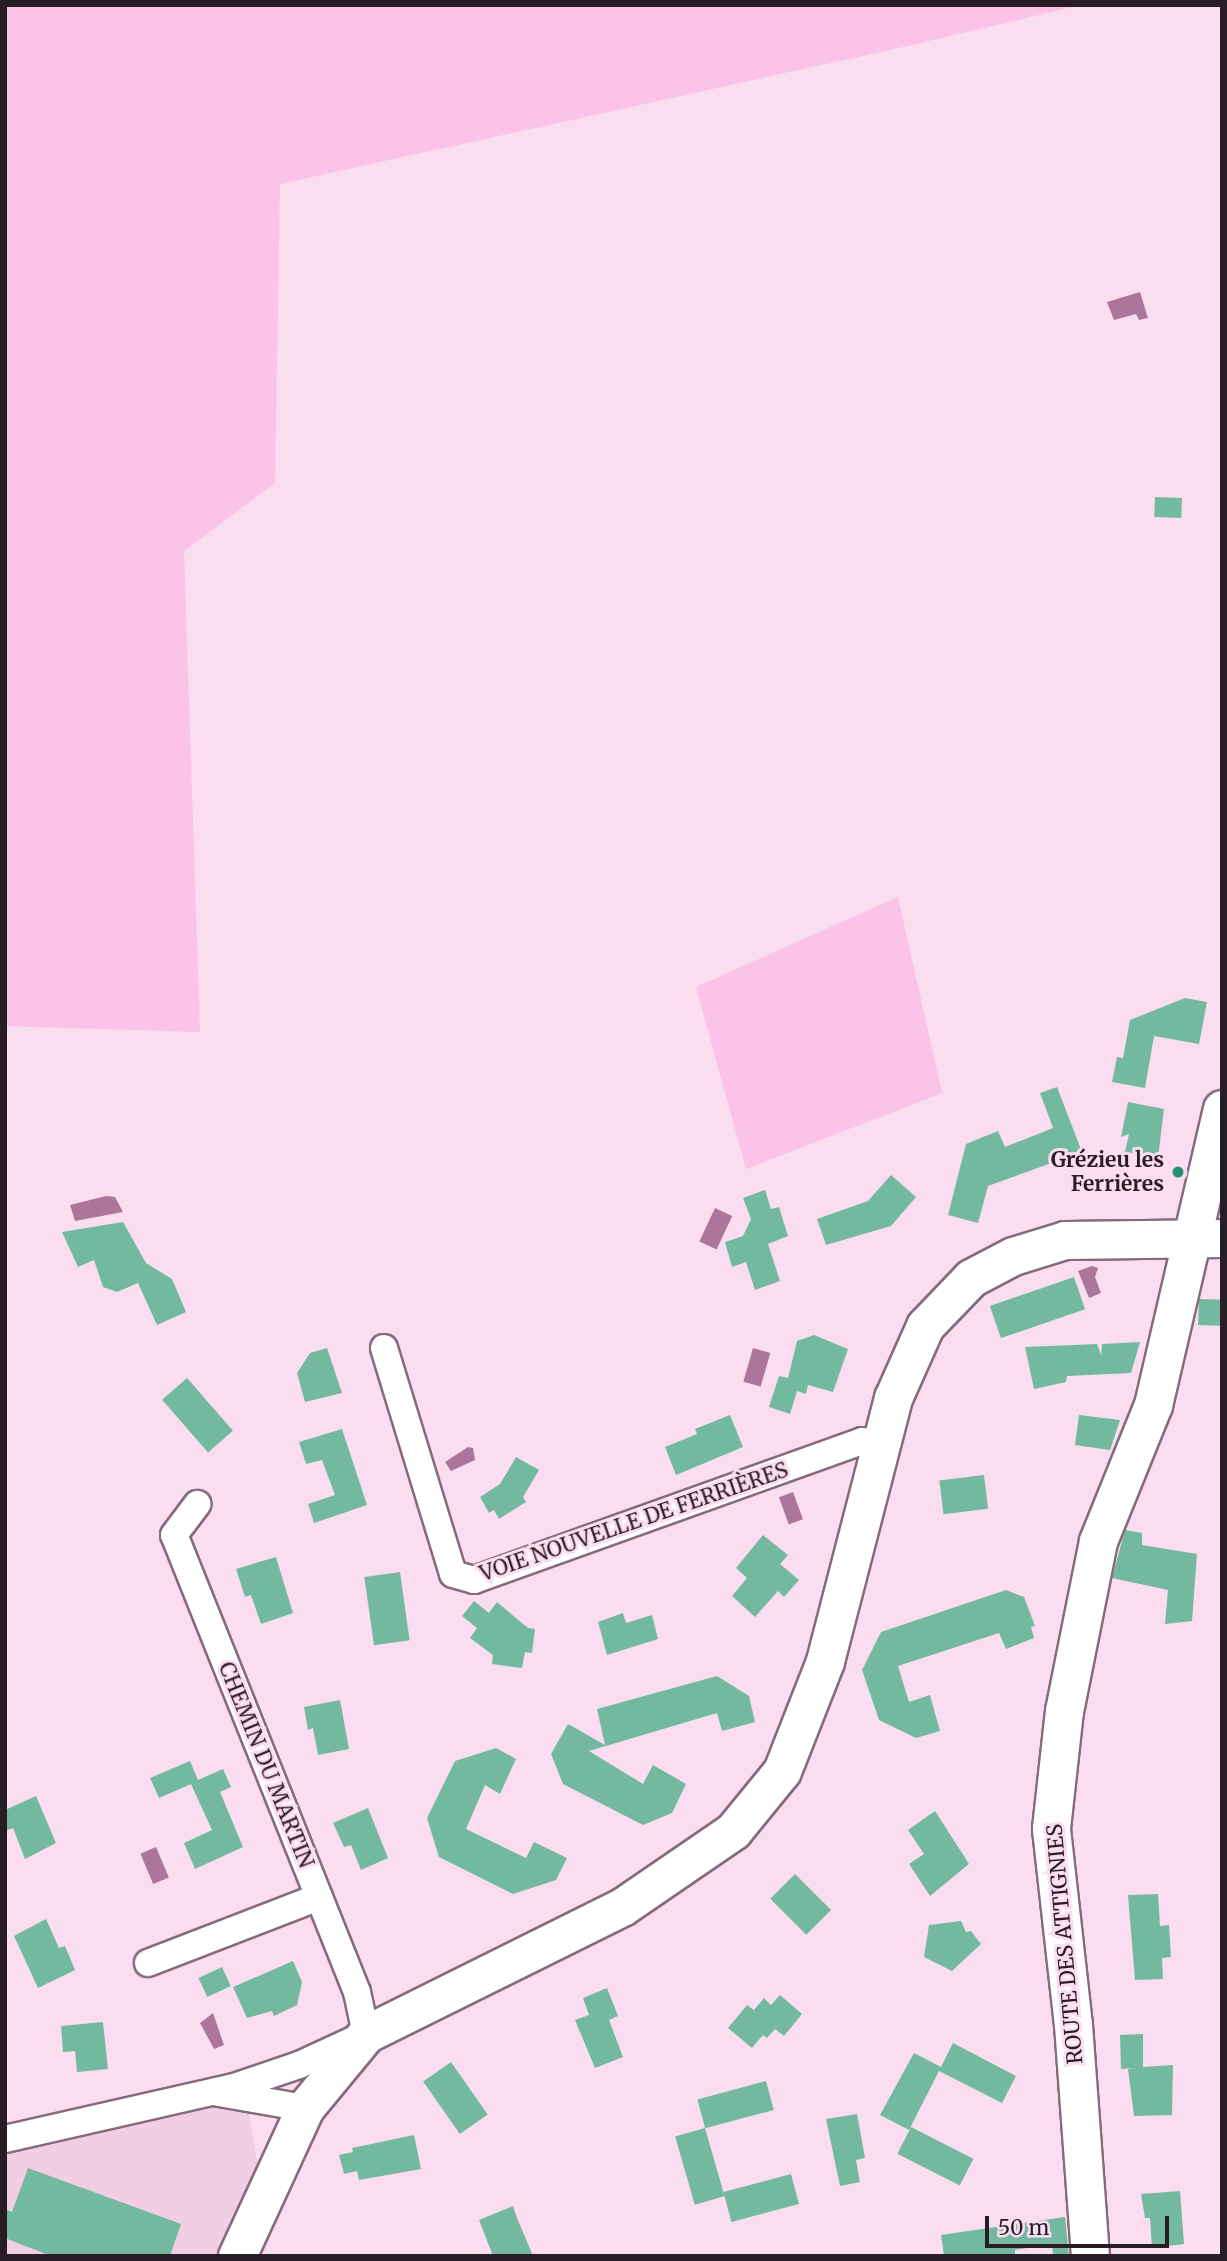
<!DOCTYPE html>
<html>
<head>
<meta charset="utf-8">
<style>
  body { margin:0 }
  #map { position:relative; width:1227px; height:2261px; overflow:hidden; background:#fbddf0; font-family:Merriweather,serif }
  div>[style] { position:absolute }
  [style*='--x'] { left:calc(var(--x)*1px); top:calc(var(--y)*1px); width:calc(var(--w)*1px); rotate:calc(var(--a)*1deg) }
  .built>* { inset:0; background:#f2cee5 }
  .green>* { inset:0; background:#fac3e7 }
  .water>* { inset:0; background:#ab7699; transform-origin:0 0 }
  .building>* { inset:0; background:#73b99f; transform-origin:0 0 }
  .roads { filter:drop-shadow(2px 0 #856b7c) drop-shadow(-2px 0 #856b7c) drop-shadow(0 2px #856b7c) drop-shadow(0 -2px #856b7c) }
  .street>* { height:26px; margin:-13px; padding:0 13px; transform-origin:13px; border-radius:13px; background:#fff }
  .secondary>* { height:37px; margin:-18.5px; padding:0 18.5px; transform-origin:18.5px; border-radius:18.5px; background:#fff }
  .dots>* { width:19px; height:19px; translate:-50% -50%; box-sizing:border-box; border:4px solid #fbddf0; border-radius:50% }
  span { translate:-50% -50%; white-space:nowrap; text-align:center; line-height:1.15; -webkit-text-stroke:6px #fbddf0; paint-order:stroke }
  .poi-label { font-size:21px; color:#281d24; font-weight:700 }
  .right { translate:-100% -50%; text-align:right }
  .street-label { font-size:21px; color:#281d24 }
  .frame { position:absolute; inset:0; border:7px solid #281d24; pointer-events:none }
  .scale { position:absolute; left:985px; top:2216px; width:184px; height:32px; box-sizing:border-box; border:4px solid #281d24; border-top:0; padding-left:9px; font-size:21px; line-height:24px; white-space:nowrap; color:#281d24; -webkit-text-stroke:5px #fbddf0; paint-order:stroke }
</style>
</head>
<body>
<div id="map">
  <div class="built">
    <i style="clip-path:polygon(216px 2102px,249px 2113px,258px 2166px,215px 2256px,5px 2256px,5px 2138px)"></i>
  </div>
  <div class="green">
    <i style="clip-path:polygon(5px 5px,1081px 5px,908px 46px,280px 184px,275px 483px,184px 551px,200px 1032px,5px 1026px)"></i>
    <i style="clip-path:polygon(898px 897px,942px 1093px,746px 1169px,696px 987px)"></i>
  </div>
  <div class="water">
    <i style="clip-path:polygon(1140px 292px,1148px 318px,1139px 320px,1136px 314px,1114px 320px,1107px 302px)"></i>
    <i style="clip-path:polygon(106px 1196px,115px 1197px,123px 1212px,75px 1221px,70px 1205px)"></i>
    <i style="left:715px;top:1208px;width:19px;height:37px;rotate:25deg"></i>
    <i style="clip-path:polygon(1092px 1266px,1098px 1268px,1095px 1277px,1101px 1293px,1089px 1298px,1078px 1271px)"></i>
    <i style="left:753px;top:1348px;width:18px;height:35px;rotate:16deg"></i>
    <i style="clip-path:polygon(468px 1447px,473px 1448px,475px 1460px,451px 1471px,445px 1462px)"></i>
    <i style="left:793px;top:1492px;width:29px;height:15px;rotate:70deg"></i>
    <i style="left:156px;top:1847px;width:33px;height:17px;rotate:67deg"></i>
    <i style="clip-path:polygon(213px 2013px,224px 2045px,214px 2049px,200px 2023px)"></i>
  </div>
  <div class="building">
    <i style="left:1155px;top:497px;width:27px;height:20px;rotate:2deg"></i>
    <i style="clip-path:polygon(1185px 998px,1207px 1002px,1199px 1044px,1154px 1036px,1145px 1088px,1112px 1082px,1117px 1057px,1123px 1058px,1130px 1020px)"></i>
    <i style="clip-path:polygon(1057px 1087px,1082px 1152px,988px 1186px,978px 1223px,948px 1215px,966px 1144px,998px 1131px,1005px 1147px,1053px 1128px,1040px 1093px)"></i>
    <i style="clip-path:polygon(1128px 1102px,1164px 1109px,1158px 1158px,1125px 1152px,1129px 1134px,1121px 1137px)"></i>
    <i style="clip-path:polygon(891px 1175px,916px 1197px,891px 1226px,826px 1245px,817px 1219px,868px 1201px)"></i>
    <i style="clip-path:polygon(765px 1190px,771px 1209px,779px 1207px,788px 1236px,768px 1244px,780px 1281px,755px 1290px,746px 1262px,732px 1267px,725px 1242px,743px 1236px,751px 1219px,743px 1198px)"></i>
    <i style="clip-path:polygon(123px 1222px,146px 1263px,172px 1279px,186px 1312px,157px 1325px,138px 1283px,117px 1292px,103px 1287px,94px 1260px,78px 1267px,62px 1232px)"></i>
    <i style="left:1074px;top:1277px;width:34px;height:89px;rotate:71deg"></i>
    <i style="left:1199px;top:1299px;width:23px;height:26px;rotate:2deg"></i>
    <i style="clip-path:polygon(814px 1335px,848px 1349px,833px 1392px,808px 1385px,806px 1394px,797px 1391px,790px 1414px,769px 1407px,779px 1376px,788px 1378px,797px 1341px)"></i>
    <i style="clip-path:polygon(1140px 1342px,1131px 1373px,1067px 1376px,1066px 1382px,1034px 1389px,1025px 1347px,1097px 1344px,1101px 1355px,1102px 1344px)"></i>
    <i style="clip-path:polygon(327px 1348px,342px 1393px,305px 1402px,297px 1373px,310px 1353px)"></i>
    <i style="left:187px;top:1378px;width:70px;height:33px;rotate:49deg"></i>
    <i style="clip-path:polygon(730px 1415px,743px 1447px,676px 1475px,665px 1447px,697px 1434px,695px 1429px)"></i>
    <i style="clip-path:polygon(1079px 1415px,1120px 1420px,1110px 1450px,1075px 1445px)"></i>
    <i style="clip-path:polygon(342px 1429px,367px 1505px,314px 1523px,308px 1504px,335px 1495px,322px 1460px,306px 1464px,299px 1442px)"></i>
    <i style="clip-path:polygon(516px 1457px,539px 1470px,523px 1497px,526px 1502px,499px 1519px,494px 1510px,489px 1513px,480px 1497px,500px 1484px)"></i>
    <i style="left:984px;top:1475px;width:34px;height:45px;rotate:83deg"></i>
    <i style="clip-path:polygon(1125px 1530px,1142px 1533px,1142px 1545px,1197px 1554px,1192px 1621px,1165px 1624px,1168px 1590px,1112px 1578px)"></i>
    <i style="clip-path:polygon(763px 1535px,788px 1555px,780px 1564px,799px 1580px,784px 1597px,778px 1591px,755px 1617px,732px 1596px,747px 1578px,736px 1568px)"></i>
    <i style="clip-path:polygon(276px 1557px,293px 1613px,261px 1624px,251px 1595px,245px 1597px,236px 1569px)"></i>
    <i style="left:400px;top:1572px;width:69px;height:36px;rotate:82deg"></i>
    <i style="clip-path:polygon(1006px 1590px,1024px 1597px,1035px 1626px,1031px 1627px,1034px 1638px,1006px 1649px,999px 1633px,898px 1666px,909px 1702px,930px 1695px,940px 1731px,916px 1738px,879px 1720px,862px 1670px,881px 1632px)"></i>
    <i style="clip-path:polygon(474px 1601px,489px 1613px,497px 1602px,528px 1628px,535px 1629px,532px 1653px,525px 1652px,522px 1668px,492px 1664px,493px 1655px,470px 1638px,477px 1628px,462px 1616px)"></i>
    <i style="clip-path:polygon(623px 1613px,626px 1623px,652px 1615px,658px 1639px,607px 1655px,598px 1622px)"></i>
    <i style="clip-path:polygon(717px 1676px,749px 1696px,755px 1722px,722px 1731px,717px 1713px,589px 1751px,643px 1784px,653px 1765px,686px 1784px,672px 1813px,643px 1825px,563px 1784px,551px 1754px,568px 1724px,605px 1745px,597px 1709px)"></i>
    <i style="clip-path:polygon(340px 1700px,349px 1749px,318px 1755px,313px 1728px,308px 1730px,304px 1707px)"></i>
    <i style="clip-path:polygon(496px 1748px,516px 1759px,500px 1794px,485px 1785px,466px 1829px,526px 1858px,534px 1842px,567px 1858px,556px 1880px,513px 1894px,439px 1857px,427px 1818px,455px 1761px)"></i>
    <i style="clip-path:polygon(190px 1761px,198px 1780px,223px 1769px,231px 1787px,220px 1792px,243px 1847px,195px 1869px,184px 1843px,212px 1830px,191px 1784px,159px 1798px,150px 1778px)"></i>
    <i style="clip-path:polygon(36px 1796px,56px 1843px,25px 1859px,13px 1828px,5px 1831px,5px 1810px)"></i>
    <i style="clip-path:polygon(368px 1808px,388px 1858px,361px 1870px,351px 1845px,344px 1847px,333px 1823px)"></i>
    <i style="clip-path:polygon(935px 1811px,969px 1864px,930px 1896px,909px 1864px,924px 1854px,908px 1830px)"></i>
    <i style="left:795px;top:1874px;width:51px;height:35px;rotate:45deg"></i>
    <i style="clip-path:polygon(1158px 1894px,1160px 1926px,1169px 1925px,1171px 1957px,1162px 1958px,1163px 1979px,1135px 1980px,1128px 1895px)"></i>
    <i style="clip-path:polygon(46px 1919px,59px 1948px,65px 1946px,75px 1970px,38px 1988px,14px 1936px)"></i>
    <i style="clip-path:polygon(961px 1921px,966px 1932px,971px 1931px,981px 1944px,952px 1971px,924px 1957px,929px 1925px)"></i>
    <i style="clip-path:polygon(293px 1961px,302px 1982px,297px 2005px,274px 2016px,272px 2011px,247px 2018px,233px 1987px)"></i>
    <i style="left:222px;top:1967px;width:21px;height:26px;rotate:65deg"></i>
    <i style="clip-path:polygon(607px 1988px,618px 2016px,609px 2020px,623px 2057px,595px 2068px,575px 2020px,589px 2015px,583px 1998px)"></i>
    <i style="clip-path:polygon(780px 1995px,802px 2014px,784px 2036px,775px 2029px,767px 2038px,763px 2035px,752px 2048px,728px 2028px,747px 2005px,754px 2010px,764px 1998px,771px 2005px)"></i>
    <i style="clip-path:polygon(103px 2022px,108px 2069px,77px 2072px,75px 2051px,63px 2052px,61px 2026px)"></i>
    <i style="clip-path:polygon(1143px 2034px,1143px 2067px,1173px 2065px,1172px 2115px,1134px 2116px,1128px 2069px,1135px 2068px,1121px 2069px,1120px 2035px)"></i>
    <i style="clip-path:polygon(953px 2043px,1016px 2076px,1002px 2103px,939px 2071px,909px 2130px,880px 2115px,914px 2053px,941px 2067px)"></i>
    <i style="left:451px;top:2062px;width:64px;height:34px;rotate:55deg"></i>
    <i style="left:766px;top:2081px;width:30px;height:71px;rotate:75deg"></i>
    <i style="clip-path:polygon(857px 2114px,865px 2158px,856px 2160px,860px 2182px,840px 2186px,826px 2119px)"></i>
    <i style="left:911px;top:2127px;width:70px;height:30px;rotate:27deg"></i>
    <i style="left:705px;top:2128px;width:71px;height:31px;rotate:74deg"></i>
    <i style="clip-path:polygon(414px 2135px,421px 2169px,359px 2180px,357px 2171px,344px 2174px,339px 2155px,353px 2152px,352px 2148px)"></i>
    <i style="clip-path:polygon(28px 2168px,181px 2224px,170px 2256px,51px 2256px,5px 2238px,5px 2209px,12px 2212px)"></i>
    <i style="left:791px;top:2174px;width:31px;height:70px;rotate:75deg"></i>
    <i style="clip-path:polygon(1180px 2191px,1184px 2244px,1152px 2248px,1150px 2218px,1145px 2218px,1141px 2194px)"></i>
    <i style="clip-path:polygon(513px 2206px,517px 2218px,533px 2256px,493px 2256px,479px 2220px)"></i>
    <i style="clip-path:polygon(1065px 2217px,1069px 2256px,1053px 2256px,1052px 2244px,1015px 2250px,1015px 2256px,944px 2256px,941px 2235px)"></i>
  </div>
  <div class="roads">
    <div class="street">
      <i style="--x:384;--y:1348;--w:236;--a:73"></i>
      <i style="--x:453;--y:1574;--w:22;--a:16"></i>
      <i style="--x:474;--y:1580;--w:412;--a:-19.7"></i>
      <i style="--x:862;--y:1441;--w:18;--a:13"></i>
      <i style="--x:148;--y:1963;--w:183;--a:-21.1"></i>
      <i style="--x:219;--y:2093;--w:87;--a:9.9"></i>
      <i style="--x:5;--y:2139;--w:235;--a:-12.8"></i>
      <i style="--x:234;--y:2087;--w:69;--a:-18.7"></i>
      <i style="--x:299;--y:2065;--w:74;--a:-24.8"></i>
      <i style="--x:366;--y:2034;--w:43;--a:-102.1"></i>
      <i style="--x:357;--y:1992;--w:492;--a:-111.8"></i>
      <i style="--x:174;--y:1535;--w:39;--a:-53"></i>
    </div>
    <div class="secondary">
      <i style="--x:237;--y:2256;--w:163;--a:-65.3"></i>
      <i style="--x:305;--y:2108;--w:96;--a:-50.5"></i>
      <i style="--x:366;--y:2034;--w:286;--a:-26.4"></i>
      <i style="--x:622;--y:1907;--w:135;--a:-34.4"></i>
      <i style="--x:733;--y:1831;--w:77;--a:-50.8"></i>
      <i style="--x:782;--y:1771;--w:118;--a:-68.6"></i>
      <i style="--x:825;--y:1661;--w:272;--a:-75.5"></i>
      <i style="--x:893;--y:1398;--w:79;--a:-66"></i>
      <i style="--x:925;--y:1326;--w:66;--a:-46.2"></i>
      <i style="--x:971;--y:1278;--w:47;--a:-27.6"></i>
      <i style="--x:1013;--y:1256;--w:54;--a:-17.1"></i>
      <i style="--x:1065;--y:1240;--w:157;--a:-0.7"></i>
      <i style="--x:1090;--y:2256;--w:232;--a:-94.2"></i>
      <i style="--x:1073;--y:2025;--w:198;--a:-96.4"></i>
      <i style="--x:1051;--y:1828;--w:118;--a:-83.7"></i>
      <i style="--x:1064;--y:1711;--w:173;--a:-78.7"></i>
      <i style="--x:1098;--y:1541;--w:147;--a:-68"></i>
      <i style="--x:1153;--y:1405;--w:304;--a:-76.9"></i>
    </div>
  </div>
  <div class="dots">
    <i style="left:1178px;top:1172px;background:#259271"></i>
  </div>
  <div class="poi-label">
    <span class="right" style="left:1164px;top:1172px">Grézieu les<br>Ferrières</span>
  </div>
  <div class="street-label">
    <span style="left:634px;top:1522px;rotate:-19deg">VOIE NOUVELLE DE FERRIÈRES</span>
    <span style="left:266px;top:1765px;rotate:68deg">CHEMIN DU MARTIN</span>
    <span style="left:1065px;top:1944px;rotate:-95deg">ROUTE DES ATTIGNIES</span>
  </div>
  <div class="frame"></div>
  <div class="scale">50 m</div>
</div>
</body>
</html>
